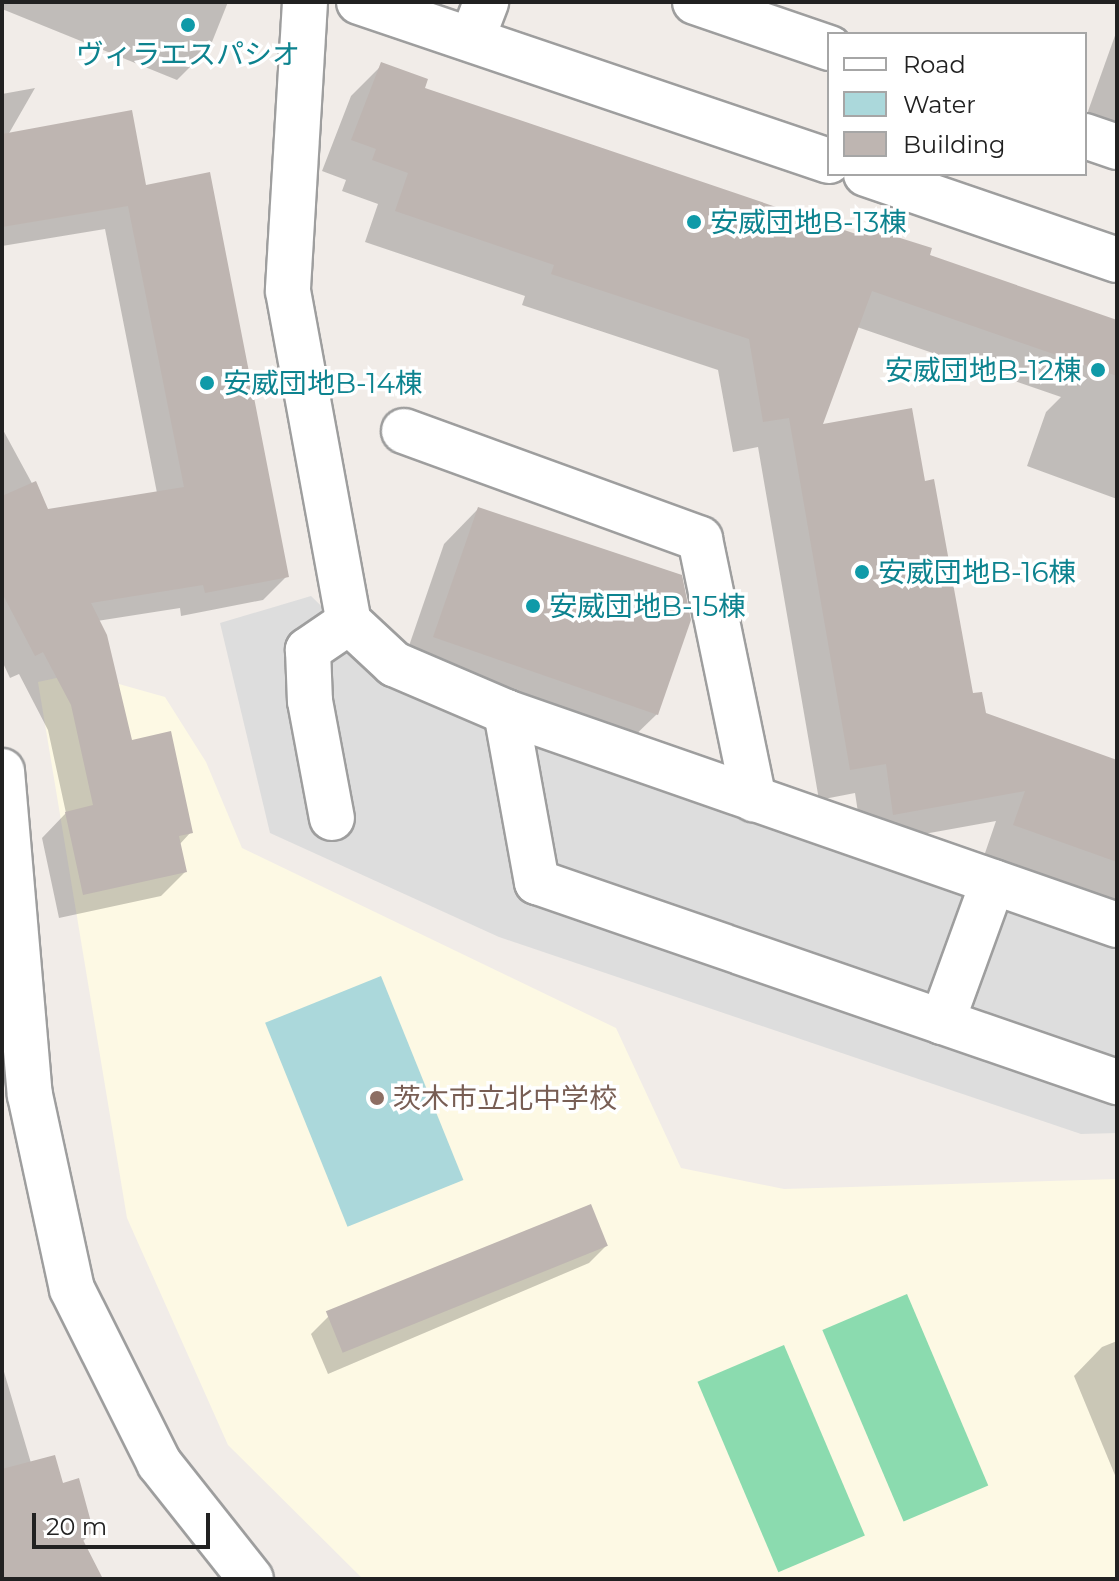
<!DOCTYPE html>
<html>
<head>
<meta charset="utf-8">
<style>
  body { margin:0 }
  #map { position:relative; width:1119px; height:1581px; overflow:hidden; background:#f1ece8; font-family:Montserrat,"Noto Sans JP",sans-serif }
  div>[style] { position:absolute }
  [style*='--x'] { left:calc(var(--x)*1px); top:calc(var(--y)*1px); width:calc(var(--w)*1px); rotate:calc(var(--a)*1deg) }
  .education>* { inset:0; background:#fdf9e4 }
  .pitch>* { inset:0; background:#8bdbaf; transform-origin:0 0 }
  .parking>* { inset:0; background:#ddd }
  .water>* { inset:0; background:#abd8db; transform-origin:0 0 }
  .shadow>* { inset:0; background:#0003 }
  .building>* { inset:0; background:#beb5b1; transform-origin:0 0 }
  .roads { filter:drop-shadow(2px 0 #9e9e9e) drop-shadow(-2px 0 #9e9e9e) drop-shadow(0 2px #9e9e9e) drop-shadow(0 -2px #9e9e9e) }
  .minor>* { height:44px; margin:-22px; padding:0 22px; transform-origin:22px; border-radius:22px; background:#fff }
  .dots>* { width:22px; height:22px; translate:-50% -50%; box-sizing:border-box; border:4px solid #fff; border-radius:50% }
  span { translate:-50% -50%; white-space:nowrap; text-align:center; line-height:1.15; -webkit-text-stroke:7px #fff; paint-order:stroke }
  .culture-label { font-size:28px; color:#0d838f }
  .left { translate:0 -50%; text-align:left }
  .right { translate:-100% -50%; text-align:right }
  .education-label { font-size:28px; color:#785e54 }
  .frame { position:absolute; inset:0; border:4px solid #212121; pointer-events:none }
  .legend { position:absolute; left:827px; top:32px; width:260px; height:144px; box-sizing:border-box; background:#fff; border:2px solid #a6a6a6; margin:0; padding:10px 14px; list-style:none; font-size:24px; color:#212121 }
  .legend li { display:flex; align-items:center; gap:16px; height:40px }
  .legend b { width:40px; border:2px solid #a6a6a6 }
  .scale { position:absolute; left:32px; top:1513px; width:178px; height:36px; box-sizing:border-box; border:4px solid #212121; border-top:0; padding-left:10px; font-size:24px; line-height:28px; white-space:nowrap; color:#212121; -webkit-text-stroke:6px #fff; paint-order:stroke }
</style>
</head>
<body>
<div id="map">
  <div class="education">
    <i style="clip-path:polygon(80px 673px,165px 697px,206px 762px,242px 848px,616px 1028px,681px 1168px,784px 1189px,1117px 1179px,1117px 1579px,363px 1579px,228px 1445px,127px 1218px,38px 682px)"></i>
  </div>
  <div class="pitch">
    <i style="left:907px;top:1294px;width:208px;height:92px;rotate:67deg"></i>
    <i style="left:784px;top:1345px;width:207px;height:94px;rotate:67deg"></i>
  </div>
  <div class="parking">
    <i style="clip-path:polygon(311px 596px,411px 693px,1117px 936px,1117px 1133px,1081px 1134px,499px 937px,270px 833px,220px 623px)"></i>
  </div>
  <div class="water">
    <i style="left:381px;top:976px;width:220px;height:125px;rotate:68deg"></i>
  </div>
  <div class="shadow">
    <i style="clip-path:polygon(2px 2px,228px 2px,210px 47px,177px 80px,2px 9px)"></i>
    <i style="clip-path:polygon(1117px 30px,1117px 125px,1087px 114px)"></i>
    <i style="clip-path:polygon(382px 65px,422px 89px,855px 236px,863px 228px,927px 256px,1117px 323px,1117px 499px,1027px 466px,1046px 412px,1061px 397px,857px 327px,820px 427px,923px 483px,971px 696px,984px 714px,1117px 761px,1117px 903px,984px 856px,996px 821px,863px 845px,855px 793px,819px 800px,758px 447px,733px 452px,718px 370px,522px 305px,525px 296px,365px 242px,378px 204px,342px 191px,346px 180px,322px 171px,351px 96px)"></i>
    <i style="clip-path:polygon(35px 88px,8px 135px,144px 188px,287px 576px,263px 600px,181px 616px,180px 608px,97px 621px,131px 743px,191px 832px,179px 845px,185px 872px,161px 896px,59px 918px,42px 838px,66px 813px,48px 730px,19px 674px,10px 678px,2px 661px,2px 428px,47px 511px,157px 493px,105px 229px,2px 246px,2px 94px)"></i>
    <i style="clip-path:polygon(478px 509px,657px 714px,622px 748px,400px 672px,444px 544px)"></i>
    <i style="clip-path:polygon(606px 1246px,589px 1263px,328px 1374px,311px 1334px,328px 1317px)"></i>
    <i style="clip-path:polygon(1117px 1341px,1117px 1480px,1074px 1376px,1102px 1347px)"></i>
    <i style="clip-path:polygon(2px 1365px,31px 1463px,61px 1486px,92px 1532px,82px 1542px,101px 1579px,2px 1579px)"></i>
  </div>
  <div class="building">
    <i style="clip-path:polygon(381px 62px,428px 79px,425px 88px,859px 235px,862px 226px,932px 248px,930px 255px,1117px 320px,1117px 376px,872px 291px,823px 424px,912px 408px,925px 481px,934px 479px,973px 693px,982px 692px,986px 713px,1117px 760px,1117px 862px,1013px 825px,1025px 791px,893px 815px,886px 764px,850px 770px,789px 418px,763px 422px,749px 339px,551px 274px,554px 265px,395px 211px,408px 173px,372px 160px,376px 149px,351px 140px)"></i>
    <i style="clip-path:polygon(132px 110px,146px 185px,210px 172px,289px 577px,205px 593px,203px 585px,91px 603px,107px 635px,132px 740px,171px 731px,193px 833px,179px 836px,187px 872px,83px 895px,65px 812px,93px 805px,71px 705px,43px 652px,35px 656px,2px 593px,2px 496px,36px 481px,48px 509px,184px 487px,128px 206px,2px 227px,2px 134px)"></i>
    <i style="clip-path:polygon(478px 507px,682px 575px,691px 620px,658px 715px,433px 637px)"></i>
    <i style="left:591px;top:1204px;width:45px;height:286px;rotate:68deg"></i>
    <i style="clip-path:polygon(55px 1455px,63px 1483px,79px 1478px,94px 1533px,81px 1536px,103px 1579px,2px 1579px,2px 1469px)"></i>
  </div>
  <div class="roads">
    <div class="minor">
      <i style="--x:305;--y:2;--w:289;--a:93.4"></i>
      <i style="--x:288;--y:291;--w:337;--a:79.6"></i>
      <i style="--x:349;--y:622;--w:50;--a:145.7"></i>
      <i style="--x:308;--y:650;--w:51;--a:87.8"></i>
      <i style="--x:310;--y:701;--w:119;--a:79.4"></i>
      <i style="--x:359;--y:2;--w:496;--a:18.7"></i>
      <i style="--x:695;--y:2;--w:142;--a:18.9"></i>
      <i style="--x:472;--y:39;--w:40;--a:-69"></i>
      <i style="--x:1085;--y:136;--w:34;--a:19"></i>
      <i style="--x:866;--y:174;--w:265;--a:18.9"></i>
      <i style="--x:404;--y:431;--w:315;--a:20"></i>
      <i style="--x:700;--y:539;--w:266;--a:78.3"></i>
      <i style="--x:349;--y:622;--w:62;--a:43"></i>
      <i style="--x:394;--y:664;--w:122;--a:23.2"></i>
      <i style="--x:506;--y:712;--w:647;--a:19.22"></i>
      <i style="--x:506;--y:712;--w:173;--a:79.7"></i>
      <i style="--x:537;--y:882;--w:614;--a:19.03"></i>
      <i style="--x:2;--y:771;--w:325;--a:85.1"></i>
      <i style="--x:30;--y:1095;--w:198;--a:77.8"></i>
      <i style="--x:72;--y:1289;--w:195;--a:63.4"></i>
      <i style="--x:159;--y:1463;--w:148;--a:51.6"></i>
      <i style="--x:942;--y:1022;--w:149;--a:-70"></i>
    </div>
  </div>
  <div class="dots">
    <i style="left:188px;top:25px;background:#0f9aa8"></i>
    <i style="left:694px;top:222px;background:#0f9aa8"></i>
    <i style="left:1098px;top:370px;background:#0f9aa8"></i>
    <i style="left:207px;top:383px;background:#0f9aa8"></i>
    <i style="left:862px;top:572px;background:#0f9aa8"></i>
    <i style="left:533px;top:606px;background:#0f9aa8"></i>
    <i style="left:377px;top:1098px;background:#8d6e63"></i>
  </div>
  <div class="culture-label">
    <span style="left:188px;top:54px">ヴィラエスパシオ</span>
    <span class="left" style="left:710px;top:222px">安威団地B-13棟</span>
    <span class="right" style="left:1082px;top:370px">安威団地B-12棟</span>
    <span class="left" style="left:223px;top:383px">安威団地B-14棟</span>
    <span class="left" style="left:878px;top:572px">安威団地B-16棟</span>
    <span class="left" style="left:549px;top:606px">安威団地B-15棟</span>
  </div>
  <div class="education-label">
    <span class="left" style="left:393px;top:1098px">茨木市立北中学校</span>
  </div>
  <div class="frame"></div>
  <ul class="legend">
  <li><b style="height:10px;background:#fff"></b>Road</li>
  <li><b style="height:22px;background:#abd8db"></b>Water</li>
  <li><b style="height:22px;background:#beb5b1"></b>Building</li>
  </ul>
  <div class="scale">20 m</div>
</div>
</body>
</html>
